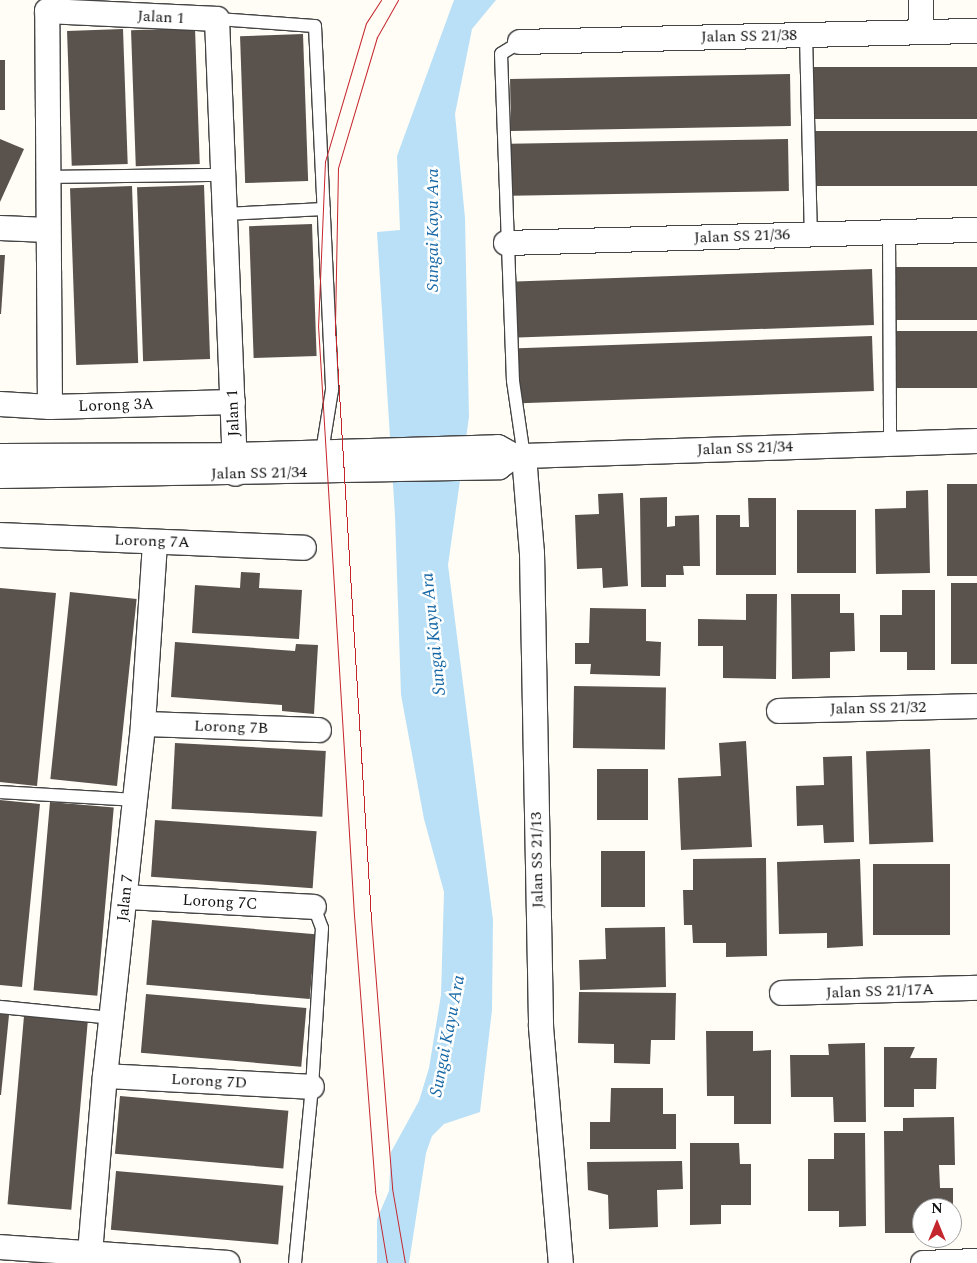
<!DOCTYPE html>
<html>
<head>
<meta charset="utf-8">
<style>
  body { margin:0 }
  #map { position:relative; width:977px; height:1263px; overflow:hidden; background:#fffdf5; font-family:Spectral,serif }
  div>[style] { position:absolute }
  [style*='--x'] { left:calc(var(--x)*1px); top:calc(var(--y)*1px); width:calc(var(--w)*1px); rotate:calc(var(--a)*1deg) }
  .water>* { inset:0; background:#b9e0f7 }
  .building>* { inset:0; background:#5a524d; transform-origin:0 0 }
  .roads { filter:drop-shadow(1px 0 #444) drop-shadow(-1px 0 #444) drop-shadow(0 1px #444) drop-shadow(0 -1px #444) }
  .service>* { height:12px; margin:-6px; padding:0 6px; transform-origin:6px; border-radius:6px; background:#fff }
  .minor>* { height:24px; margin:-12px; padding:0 12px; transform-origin:12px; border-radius:12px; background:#fff }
  .tram>* { height:1px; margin:-0.5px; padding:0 0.5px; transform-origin:0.5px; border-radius:0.5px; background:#c4262e }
  span { translate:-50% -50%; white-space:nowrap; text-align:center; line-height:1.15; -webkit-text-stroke:5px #fff; paint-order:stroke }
  .street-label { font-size:16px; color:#111 }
  .water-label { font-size:18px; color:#1768a6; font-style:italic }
  .north { position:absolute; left:912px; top:1198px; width:50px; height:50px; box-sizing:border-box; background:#fff; border:1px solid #a0a0a0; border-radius:50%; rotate:0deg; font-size:14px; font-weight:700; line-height:20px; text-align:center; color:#111 }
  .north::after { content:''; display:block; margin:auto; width:18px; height:22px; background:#c4262e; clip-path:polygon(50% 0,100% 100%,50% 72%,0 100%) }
</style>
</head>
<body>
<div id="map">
  <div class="water">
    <i style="clip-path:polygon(454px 0,496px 0,472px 29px,455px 114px,465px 218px,469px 417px,448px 565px,493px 920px,492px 1010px,480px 1112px,444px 1124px,432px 1136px,426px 1153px,409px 1263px,377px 1263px,377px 1219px,389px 1191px,391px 1152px,419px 1101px,429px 1068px,441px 995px,444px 892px,424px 819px,401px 695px,395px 516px,377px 232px,400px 230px,397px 156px)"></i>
  </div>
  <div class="building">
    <i style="left:195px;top:28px;width:136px;height:64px;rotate:88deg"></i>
    <i style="left:123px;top:29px;width:135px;height:56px;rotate:88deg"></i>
    <i style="left:303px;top:34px;width:147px;height:63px;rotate:88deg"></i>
    <i style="left:0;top:60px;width:5px;height:50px"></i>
    <i style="left:977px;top:67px;width:52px;height:168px;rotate:90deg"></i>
    <i style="left:790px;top:74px;width:52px;height:280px;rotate:89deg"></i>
    <i style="left:977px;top:131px;width:55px;height:166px;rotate:90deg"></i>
    <i style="clip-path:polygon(0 139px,24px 149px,0 202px)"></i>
    <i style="left:788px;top:139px;width:52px;height:278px;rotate:89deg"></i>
    <i style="left:204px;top:185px;width:174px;height:67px;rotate:88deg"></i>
    <i style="left:132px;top:186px;width:177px;height:62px;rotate:88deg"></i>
    <i style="left:312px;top:224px;width:132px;height:63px;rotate:88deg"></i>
    <i style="clip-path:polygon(0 255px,5px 255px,1px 314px,0 314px)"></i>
    <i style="left:977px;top:267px;width:53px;height:87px;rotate:90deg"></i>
    <i style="left:872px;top:269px;width:56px;height:356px;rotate:88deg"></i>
    <i style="left:977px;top:331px;width:57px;height:85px;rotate:90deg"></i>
    <i style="left:872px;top:336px;width:55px;height:354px;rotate:88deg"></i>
    <i style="left:977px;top:484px;width:92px;height:30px;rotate:90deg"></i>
    <i style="clip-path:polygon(928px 490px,930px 573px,876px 574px,875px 509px,906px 508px,906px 491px)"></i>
    <i style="clip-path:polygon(623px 493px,628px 586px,603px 588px,602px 568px,577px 569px,575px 515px,599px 514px,598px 494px)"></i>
    <i style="clip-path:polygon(667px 497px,667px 527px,675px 526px,675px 516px,699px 515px,700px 566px,683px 566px,684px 575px,666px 575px,666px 587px,641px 587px,640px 498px)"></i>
    <i style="clip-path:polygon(748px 498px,776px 498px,776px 575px,716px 575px,716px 515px,740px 515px,740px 527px,749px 527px)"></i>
    <i style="left:797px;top:510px;width:59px;height:63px"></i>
    <i style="clip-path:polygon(241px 572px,260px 573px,259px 588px,302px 590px,299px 639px,192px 633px,195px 585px,240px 588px)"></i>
    <i style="left:951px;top:583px;width:26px;height:81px"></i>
    <i style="clip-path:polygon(0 588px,56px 593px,37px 786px,0 782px)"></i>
    <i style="clip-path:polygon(902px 590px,935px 590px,935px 670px,907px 670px,907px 652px,880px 652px,880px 615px,902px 615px)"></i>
    <i style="left:70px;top:592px;width:67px;height:188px;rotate:6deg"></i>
    <i style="clip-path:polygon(746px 594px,777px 594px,776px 679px,723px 678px,723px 646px,698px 646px,698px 619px,746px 620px)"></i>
    <i style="clip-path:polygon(791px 594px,840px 594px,840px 613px,854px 613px,855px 651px,830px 652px,830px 678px,792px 679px)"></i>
    <i style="clip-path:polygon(590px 608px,646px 609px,646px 641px,661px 642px,660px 676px,590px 674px,591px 664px,575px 664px,575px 643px,589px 643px)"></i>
    <i style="clip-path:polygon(175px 642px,295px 651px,296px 644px,318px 645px,314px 714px,282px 711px,282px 705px,171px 697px)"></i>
    <i style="left:574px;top:686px;width:92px;height:62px;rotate:1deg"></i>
    <i style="clip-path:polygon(746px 741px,752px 847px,681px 850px,678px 778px,721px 776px,719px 743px)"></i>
    <i style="left:175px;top:743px;width:151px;height:66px;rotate:3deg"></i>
    <i style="left:930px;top:749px;width:93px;height:64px;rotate:88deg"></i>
    <i style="clip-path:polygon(852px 756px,854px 842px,824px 843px,823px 825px,797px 826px,796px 786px,824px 785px,823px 757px)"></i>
    <i style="left:597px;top:769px;width:51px;height:51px"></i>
    <i style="clip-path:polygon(0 800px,40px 804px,22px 987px,0 985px)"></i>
    <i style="left:50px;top:802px;width:64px;height:189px;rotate:5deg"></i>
    <i style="left:155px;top:820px;width:162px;height:57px;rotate:4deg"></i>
    <i style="left:601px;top:851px;width:44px;height:56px"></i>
    <i style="clip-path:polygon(766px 858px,767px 956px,726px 957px,726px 943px,693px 943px,692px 925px,684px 925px,683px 890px,693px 890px,693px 859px)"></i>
    <i style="clip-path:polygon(860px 859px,863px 946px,827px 948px,827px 933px,779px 934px,777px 862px)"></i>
    <i style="left:873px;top:864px;width:77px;height:71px"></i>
    <i style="left:152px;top:920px;width:164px;height:65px;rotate:5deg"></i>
    <i style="clip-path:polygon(665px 927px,666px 987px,580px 990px,579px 960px,606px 959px,605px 928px)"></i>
    <i style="clip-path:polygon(579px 992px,676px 993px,675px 1040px,651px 1040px,650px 1064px,614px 1063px,614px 1044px,578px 1043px)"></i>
    <i style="left:146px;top:994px;width:161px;height:59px;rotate:5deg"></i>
    <i style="clip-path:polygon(0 1014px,9px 1015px,1px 1095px,0 1095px)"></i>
    <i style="left:24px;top:1016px;width:64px;height:189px;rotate:5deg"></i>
    <i style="clip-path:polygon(706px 1031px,753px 1031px,753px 1051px,771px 1050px,771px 1124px,734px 1124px,734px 1096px,707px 1096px)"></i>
    <i style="clip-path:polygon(865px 1043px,866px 1122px,834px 1122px,833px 1097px,791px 1097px,790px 1055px,829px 1055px,828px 1044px)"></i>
    <i style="clip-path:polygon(884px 1047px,915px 1047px,910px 1058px,937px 1058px,936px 1089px,914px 1089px,914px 1107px,884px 1107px)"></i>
    <i style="clip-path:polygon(611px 1088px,663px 1088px,663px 1114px,676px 1114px,676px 1149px,590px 1149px,590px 1122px,610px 1122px)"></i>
    <i style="left:120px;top:1096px;width:169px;height:58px;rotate:5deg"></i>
    <i style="clip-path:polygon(954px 1117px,955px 1165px,939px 1165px,940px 1188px,953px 1188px,953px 1208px,922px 1208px,922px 1219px,915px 1219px,916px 1233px,885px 1233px,884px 1131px,903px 1131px,903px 1118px)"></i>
    <i style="clip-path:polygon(834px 1133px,865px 1133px,866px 1226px,839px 1227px,839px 1211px,808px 1211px,808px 1159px,834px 1159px)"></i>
    <i style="clip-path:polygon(690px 1143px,739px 1143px,740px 1164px,751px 1164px,751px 1205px,721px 1205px,721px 1224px,690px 1225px)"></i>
    <i style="clip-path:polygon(682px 1161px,683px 1189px,657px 1190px,658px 1227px,609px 1229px,608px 1195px,588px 1190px,587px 1162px)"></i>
    <i style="left:116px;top:1171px;width:168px;height:59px;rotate:5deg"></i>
  </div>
  <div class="roads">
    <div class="service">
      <i style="--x:217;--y:19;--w:98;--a:4.1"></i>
      <i style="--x:315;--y:26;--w:364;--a:87.3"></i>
      <i style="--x:332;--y:390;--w:63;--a:99.2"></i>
      <i style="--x:806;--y:35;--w:199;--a:88.6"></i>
      <i style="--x:520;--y:42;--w:22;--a:148"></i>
      <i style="--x:501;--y:54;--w:327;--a:87.9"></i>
      <i style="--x:513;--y:381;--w:76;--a:81.7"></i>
      <i style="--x:48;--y:177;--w:175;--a:-0.7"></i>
      <i style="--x:225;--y:214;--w:99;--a:-2.9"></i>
      <i style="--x:889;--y:232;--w:213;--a:89.7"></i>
      <i style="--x:0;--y:792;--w:135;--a:3.4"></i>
      <i style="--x:0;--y:1007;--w:113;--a:5.6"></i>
      <i style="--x:295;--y:1263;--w:177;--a:-84.5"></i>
      <i style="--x:312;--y:1087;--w:159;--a:-86.4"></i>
      <i style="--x:322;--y:928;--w:22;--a:-111"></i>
    </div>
    <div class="minor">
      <i style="--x:921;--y:0;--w:32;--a:90"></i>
      <i style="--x:520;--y:42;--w:457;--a:-1.4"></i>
      <i style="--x:0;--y:228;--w:48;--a:2.4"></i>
      <i style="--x:506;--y:243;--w:471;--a:-1.6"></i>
      <i style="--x:0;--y:404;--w:50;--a:3.4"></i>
      <i style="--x:50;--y:407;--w:183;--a:-1.6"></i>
      <i style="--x:50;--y:407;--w:396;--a:-90.4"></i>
      <i style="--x:47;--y:11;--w:170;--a:2.7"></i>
      <i style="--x:217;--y:19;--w:455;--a:87.7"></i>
      <i style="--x:0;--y:456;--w:234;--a:-0.2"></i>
      <i style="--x:234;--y:455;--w:264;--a:-1.7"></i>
      <i style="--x:498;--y:447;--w:18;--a:29"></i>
      <i style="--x:514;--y:456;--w:10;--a:0"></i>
      <i style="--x:524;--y:456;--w:453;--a:-1.9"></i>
      <i style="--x:524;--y:456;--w:97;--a:85.3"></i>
      <i style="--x:532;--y:553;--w:474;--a:88.9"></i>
      <i style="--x:541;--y:1027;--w:237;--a:85.2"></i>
      <i style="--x:0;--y:476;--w:499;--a:-1"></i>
      <i style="--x:499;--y:467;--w:19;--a:-36"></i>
      <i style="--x:0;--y:535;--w:304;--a:2.4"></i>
      <i style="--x:779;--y:711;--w:198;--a:-1.4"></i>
      <i style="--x:143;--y:724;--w:176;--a:2"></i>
      <i style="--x:125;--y:897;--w:189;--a:3"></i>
      <i style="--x:782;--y:993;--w:195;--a:-1.5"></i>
      <i style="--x:105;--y:1076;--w:207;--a:3"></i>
      <i style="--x:0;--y:1247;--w:228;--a:4"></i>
      <i style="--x:90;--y:1253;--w:178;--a:-85.2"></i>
      <i style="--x:105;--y:1076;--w:354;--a:-83.8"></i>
      <i style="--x:143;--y:724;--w:182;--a:-86.2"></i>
      <i style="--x:923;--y:1263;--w:54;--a:-2.1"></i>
    </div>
  </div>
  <div class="tram">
    <i style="--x:381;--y:0;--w:27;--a:123"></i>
    <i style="--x:366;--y:23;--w:144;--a:106.5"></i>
    <i style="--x:325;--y:161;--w:164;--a:92.4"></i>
    <i style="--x:318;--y:325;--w:591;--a:86.51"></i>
    <i style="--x:354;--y:915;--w:277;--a:85.6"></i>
    <i style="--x:375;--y:1191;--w:73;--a:80.5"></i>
    <i style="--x:398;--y:0;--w:43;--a:119.6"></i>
    <i style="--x:377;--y:37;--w:137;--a:106.6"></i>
    <i style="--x:338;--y:168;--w:159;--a:91.1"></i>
    <i style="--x:335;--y:327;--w:593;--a:86.52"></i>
    <i style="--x:371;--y:919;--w:270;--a:85.5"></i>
    <i style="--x:392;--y:1188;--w:76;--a:80.2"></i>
  </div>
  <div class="street-label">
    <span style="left:161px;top:17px;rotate:3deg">Jalan 1</span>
    <span style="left:749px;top:36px;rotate:-1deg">Jalan SS 21/38</span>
    <span style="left:742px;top:236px;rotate:-2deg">Jalan SS 21/36</span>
    <span style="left:116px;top:405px;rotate:-2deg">Lorong 3A</span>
    <span style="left:233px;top:413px;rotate:-92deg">Jalan 1</span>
    <span style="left:745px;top:448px;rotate:-2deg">Jalan SS 21/34</span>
    <span style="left:259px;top:473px;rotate:-1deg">Jalan SS 21/34</span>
    <span style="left:152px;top:541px;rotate:2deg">Lorong 7A</span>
    <span style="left:878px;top:708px;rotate:-1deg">Jalan SS 21/32</span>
    <span style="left:231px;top:727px;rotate:2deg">Lorong 7B</span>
    <span style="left:537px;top:860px;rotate:-91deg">Jalan SS 21/13</span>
    <span style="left:125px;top:898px;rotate:-84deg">Jalan 7</span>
    <span style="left:220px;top:902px;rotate:3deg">Lorong 7C</span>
    <span style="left:880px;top:991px;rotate:-2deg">Jalan SS 21/17A</span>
    <span style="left:209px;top:1081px;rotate:3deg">Lorong 7D</span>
  </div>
  <div class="water-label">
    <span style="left:433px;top:230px;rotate:-90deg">Sungai Kayu Ara</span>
    <span style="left:434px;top:634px;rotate:-96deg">Sungai Kayu Ara</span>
    <span style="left:448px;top:1036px;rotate:-79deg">Sungai Kayu Ara</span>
  </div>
  <div class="north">N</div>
</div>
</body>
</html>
